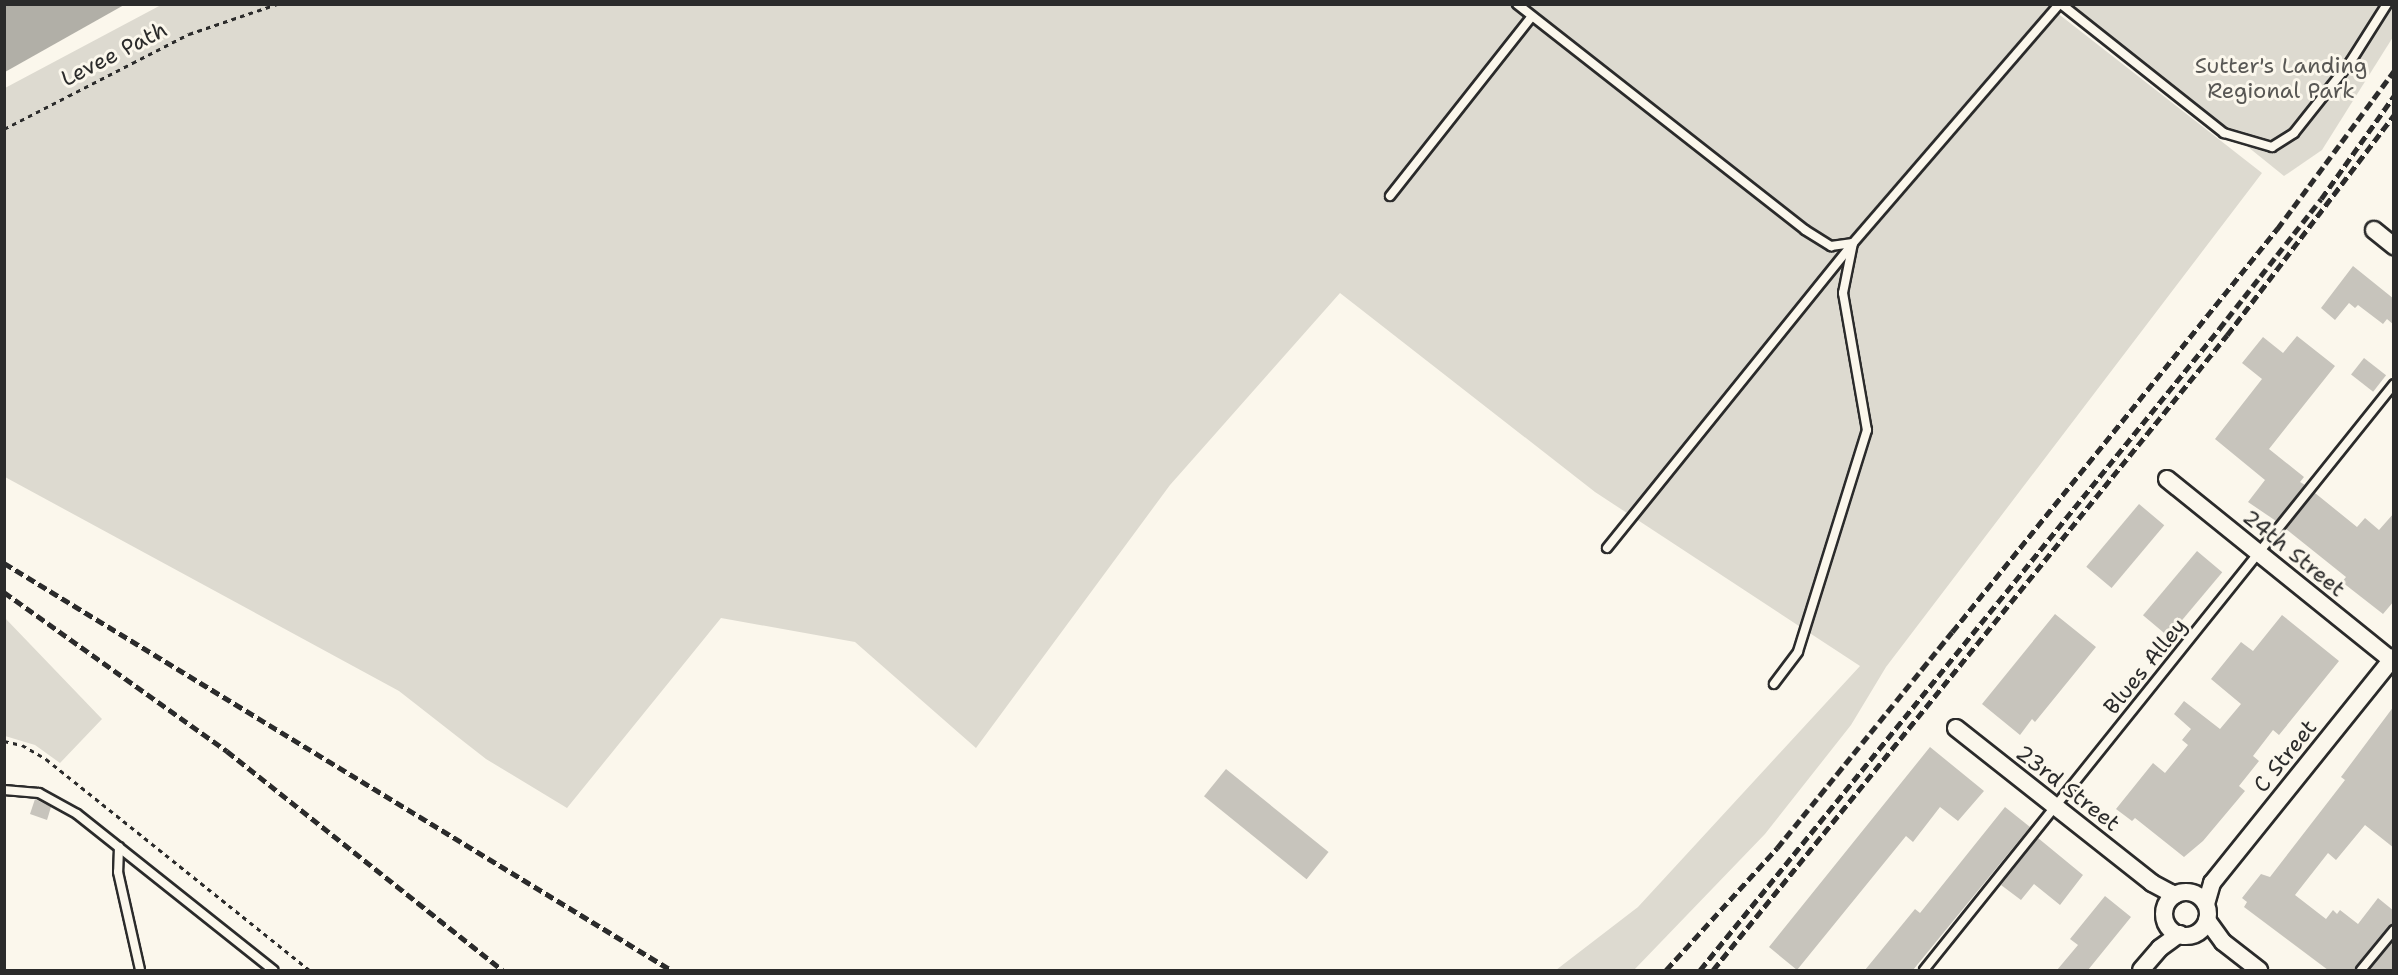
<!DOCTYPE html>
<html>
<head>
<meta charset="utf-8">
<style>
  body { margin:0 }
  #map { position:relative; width:2398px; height:975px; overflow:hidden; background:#fbf7ec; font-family:"Shantell Sans",sans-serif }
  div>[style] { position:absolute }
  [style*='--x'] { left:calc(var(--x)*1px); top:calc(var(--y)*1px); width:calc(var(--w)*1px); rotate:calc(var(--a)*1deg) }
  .green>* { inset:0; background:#dddad0 }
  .water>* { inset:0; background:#b1afa7 }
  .building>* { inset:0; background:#c7c4bc; transform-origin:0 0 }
  .path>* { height:3px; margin-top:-1.5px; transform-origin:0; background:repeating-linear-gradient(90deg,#2b2b2b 0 4.5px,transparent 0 9px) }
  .roads { filter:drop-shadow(2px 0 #2b2b2b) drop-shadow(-2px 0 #2b2b2b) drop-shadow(0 2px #2b2b2b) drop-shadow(0 -2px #2b2b2b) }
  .lane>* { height:8px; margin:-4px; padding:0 4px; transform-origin:4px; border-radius:4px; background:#fbf7ec }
  .street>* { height:16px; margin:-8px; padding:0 8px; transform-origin:8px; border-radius:8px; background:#fbf7ec }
  .street>.ring { margin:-8px; padding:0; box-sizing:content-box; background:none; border:16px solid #fbf7ec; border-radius:50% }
  .rail>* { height:4.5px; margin-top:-2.25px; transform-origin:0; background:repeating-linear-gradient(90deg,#2b2b2b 0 9px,transparent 0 13.5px) }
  span { translate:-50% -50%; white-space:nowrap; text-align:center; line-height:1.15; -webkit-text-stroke:6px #fbf7ec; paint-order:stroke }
  .street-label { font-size:22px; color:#2b2b2b }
  .park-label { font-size:22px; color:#585754 }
  .frame { position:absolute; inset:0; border:6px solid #2b2b2b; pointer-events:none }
</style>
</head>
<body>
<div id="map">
  <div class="green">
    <i style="clip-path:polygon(161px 5px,2047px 5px,2262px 173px,1886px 667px,1851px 725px,1765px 834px,1634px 970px,1556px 970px,1638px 907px,1860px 666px,1595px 492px,1340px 293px,1170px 485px,976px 748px,855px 642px,721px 618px,567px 808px,486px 759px,399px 691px,5px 477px,5px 88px)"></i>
    <i style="clip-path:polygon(2072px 5px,2393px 5px,2393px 37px,2322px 150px,2284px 176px)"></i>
    <i style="clip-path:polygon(5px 618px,102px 719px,60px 763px,35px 745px,5px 736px)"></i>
  </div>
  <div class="water">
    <i style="clip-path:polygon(5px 4px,124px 4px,124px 5px,5px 72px)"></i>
  </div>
  <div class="building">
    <i style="clip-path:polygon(2353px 266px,2394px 299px,2394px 325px,2387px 319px,2383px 324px,2358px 305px,2355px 308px,2349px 303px,2335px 320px,2321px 308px)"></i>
    <i style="clip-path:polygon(2297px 336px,2335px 366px,2269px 449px,2304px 477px,2300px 482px,2305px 485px,2276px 521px,2248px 502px,2265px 480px,2215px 439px,2262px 379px,2242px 363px,2263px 337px,2283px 353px)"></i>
    <i style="left:2364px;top:358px;width:28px;height:21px;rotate:38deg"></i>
    <i style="clip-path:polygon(2315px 493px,2357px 527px,2365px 518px,2379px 530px,2394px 513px,2394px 601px,2383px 614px,2342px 582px,2346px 577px,2286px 529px)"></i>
    <i style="left:2139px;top:504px;width:33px;height:82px;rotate:40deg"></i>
    <i style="left:2197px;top:551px;width:33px;height:84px;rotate:40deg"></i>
    <i style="clip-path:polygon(2055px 614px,2096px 647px,2035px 722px,2032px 719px,2020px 735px,1982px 704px)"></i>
    <i style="clip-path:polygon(2282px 615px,2339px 661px,2279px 735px,2273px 730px,2253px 756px,2259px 761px,2239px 786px,2245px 791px,2203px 841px,2184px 857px,2135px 818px,2132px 821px,2116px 809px,2153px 763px,2165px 773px,2188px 745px,2182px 740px,2191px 729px,2174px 714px,2184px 701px,2220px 729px,2241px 704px,2211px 679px,2241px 642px,2253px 651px)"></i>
    <i style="clip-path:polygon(2394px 706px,2394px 848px,2365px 825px,2336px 860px,2328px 853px,2295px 895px,2326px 919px,2333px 910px,2337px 914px,2340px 910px,2358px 924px,2378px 898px,2394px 911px,2394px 924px,2355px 970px,2328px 970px,2244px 907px,2247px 902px,2242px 898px,2261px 874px,2270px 877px,2345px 780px,2341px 777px)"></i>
    <i style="clip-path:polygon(1930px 747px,1984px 791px,1958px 821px,1940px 807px,1913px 842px,1906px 836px,1797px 970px,1769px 947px)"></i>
    <i style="left:1226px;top:769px;width:132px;height:35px;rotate:39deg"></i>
    <i style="clip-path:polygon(35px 799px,51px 807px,47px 820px,30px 814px)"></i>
    <i style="clip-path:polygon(2005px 807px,2030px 827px,1913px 970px,1865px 970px,1915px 909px,1920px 913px)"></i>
    <i style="clip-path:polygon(2038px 838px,2083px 875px,2060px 905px,2034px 884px,2021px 900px,2001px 885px)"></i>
    <i style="clip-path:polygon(2105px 896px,2131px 917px,2088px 970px,2057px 970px,2078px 945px,2070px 939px)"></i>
    <i style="clip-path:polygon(2394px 941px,2394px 970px,2369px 970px)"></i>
  </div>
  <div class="path">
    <i style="--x:4;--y:129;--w:208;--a:-27.2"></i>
    <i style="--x:189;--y:34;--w:93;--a:-18.8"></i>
    <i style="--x:4;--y:741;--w:18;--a:13"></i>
    <i style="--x:22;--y:745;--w:28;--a:30"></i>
    <i style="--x:46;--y:759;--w:337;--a:38.7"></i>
  </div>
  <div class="roads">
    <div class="lane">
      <i style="--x:1517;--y:4;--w:366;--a:38.1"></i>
      <i style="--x:1805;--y:230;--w:31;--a:32"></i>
      <i style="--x:1831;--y:246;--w:22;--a:-8"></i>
      <i style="--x:1853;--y:243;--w:316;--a:-49.2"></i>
      <i style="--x:2061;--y:4;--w:208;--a:38.4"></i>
      <i style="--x:2224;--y:133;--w:50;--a:16.3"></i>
      <i style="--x:2272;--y:147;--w:26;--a:-32"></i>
      <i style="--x:2294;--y:133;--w:92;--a:-51.6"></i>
      <i style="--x:2351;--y:61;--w:67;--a:-57.7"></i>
      <i style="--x:1390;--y:196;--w:229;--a:-51.7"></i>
      <i style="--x:1607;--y:548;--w:392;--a:-51.1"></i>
      <i style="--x:1853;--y:243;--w:51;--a:101.3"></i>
      <i style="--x:1843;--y:293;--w:139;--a:80.1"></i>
      <i style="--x:1867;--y:430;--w:232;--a:107.3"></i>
      <i style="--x:1798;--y:652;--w:40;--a:127"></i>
      <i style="--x:4;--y:790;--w:35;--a:5"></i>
      <i style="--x:39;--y:793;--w:43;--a:28.9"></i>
      <i style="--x:77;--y:814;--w:251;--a:38.5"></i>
      <i style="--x:119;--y:847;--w:25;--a:92"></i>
      <i style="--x:118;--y:872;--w:100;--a:77.3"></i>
      <i style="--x:1924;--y:970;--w:751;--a:-51.27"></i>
      <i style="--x:2361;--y:970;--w:52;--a:-50.5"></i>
    </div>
    <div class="street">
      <i style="--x:2374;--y:230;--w:26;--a:39"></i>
      <i style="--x:2167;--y:479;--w:292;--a:38.9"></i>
      <i style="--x:1956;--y:728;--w:250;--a:38.3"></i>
      <i style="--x:2152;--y:883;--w:26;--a:28"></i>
      <i class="ring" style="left:2164px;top:892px;width:28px;height:28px"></i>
      <i style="--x:2206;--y:904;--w:22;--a:-74"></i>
      <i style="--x:2212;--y:883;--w:290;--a:-51.2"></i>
      <i style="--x:2207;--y:920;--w:27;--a:54"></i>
      <i style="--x:2223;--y:942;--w:46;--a:37.9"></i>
      <i style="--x:2141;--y:970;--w:29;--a:-49"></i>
      <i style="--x:2160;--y:948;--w:24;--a:-36"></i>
    </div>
  </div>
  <div class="rail">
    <i style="--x:4;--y:563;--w:781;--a:31.39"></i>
    <i style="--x:4;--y:592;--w:274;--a:35.5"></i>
    <i style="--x:227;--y:751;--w:352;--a:38.5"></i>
    <i style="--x:1666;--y:970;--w:165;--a:-47.7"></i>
    <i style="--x:1777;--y:848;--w:278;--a:-51"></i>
    <i style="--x:1952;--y:632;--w:518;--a:-51.12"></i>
    <i style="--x:2277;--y:229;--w:197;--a:-53.5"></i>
    <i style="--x:1700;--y:970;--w:825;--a:-51"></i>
    <i style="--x:2219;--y:329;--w:165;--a:-51.9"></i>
    <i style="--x:2321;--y:199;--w:126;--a:-54.7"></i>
    <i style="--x:1713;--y:970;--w:817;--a:-51.01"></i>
    <i style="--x:2227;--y:335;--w:276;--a:-52.8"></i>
  </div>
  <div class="street-label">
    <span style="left:114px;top:54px;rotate:-27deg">Levee Path</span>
    <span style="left:2294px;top:553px;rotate:39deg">24th Street</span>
    <span style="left:2145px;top:666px;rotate:-51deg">Blues Alley</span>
    <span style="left:2285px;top:756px;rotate:-51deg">C Street</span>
    <span style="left:2068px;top:788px;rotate:38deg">23rd Street</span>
  </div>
  <div class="park-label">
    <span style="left:2281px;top:78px">Sutter's Landing<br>Regional Park</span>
  </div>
  <div class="frame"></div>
</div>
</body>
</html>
